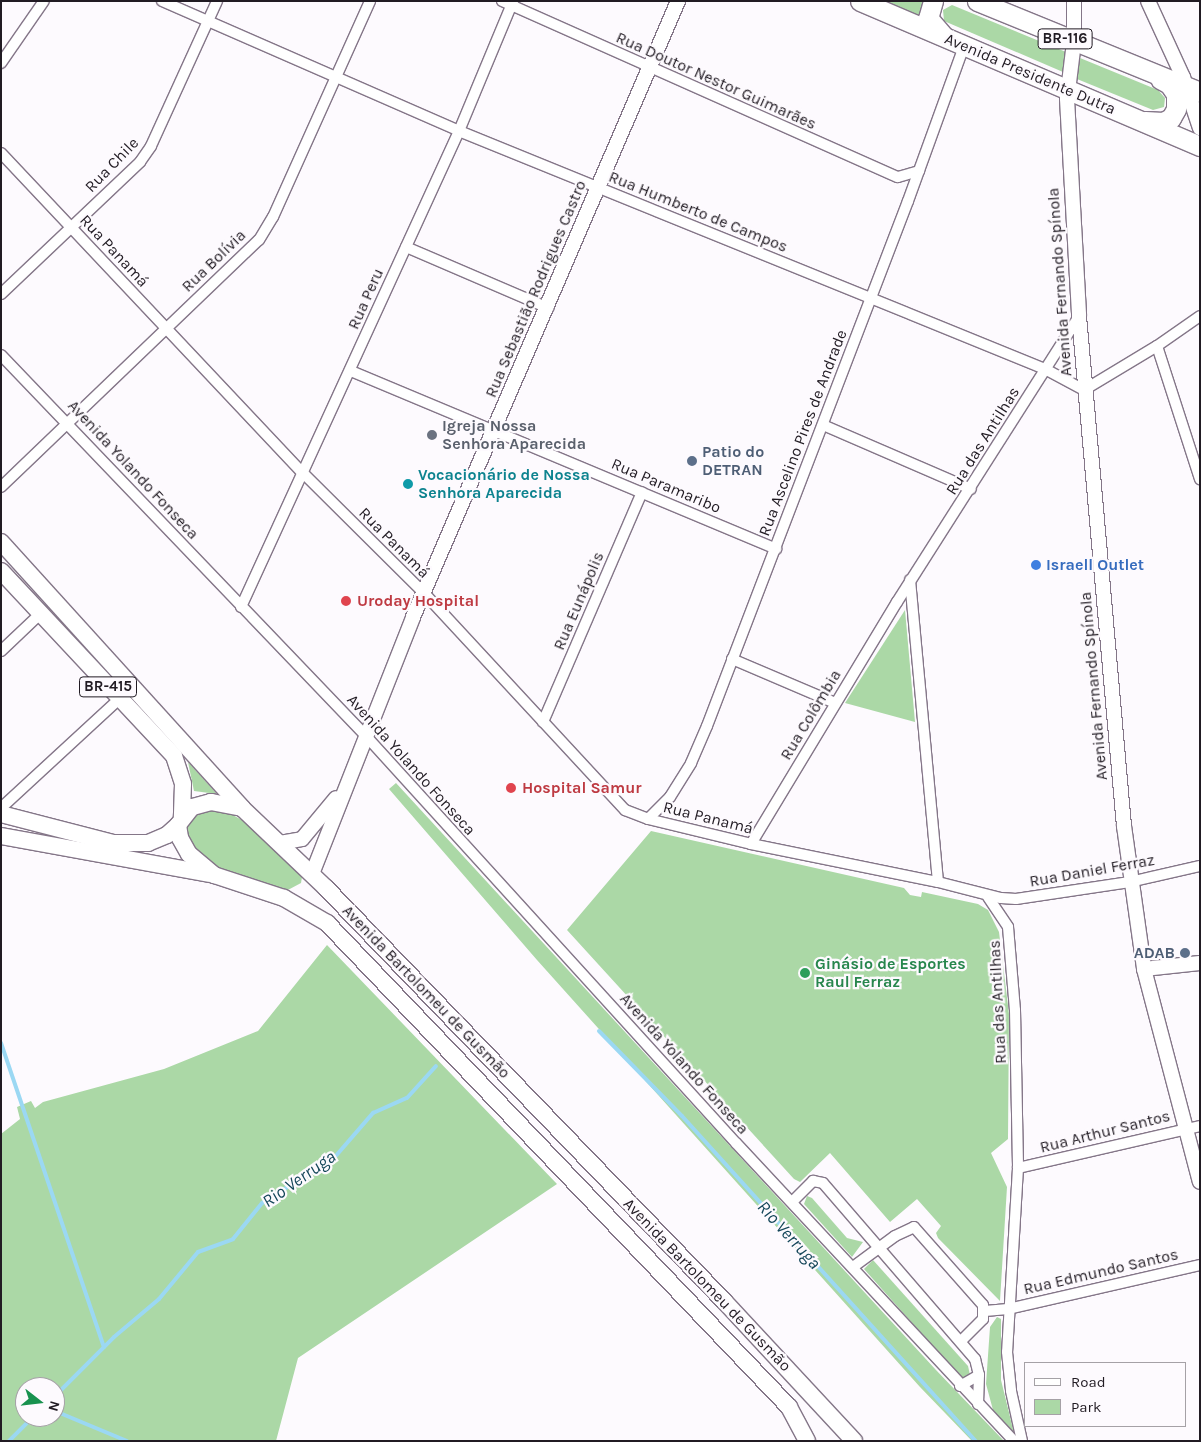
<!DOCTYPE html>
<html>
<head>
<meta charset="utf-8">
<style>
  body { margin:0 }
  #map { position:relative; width:1201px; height:1442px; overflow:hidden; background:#fdfafe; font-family:Karla,sans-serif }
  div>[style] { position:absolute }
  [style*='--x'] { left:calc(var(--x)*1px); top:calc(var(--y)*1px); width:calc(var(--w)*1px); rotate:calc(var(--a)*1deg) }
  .green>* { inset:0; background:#abd8a6 }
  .stream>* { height:4px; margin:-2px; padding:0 2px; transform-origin:2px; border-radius:2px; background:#9bd8f3 }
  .roads { filter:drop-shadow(1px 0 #847688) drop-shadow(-1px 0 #847688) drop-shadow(0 1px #847688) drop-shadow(0 -1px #847688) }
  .street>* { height:10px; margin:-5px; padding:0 5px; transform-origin:5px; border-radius:5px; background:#fff }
  .secondary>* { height:14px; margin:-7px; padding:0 7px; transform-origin:7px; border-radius:7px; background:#fff }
  .primary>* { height:16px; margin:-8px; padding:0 8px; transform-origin:8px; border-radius:8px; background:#fff }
  .highway>* { height:19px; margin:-9.5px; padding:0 9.5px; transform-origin:9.5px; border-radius:9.5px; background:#fff }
  .dots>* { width:14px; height:14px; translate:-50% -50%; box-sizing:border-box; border:2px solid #fdfafe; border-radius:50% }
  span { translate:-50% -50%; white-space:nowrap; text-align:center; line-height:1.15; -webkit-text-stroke:4.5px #fdfafe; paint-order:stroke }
  .shield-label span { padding:1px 4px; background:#fdfafe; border:1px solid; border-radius:4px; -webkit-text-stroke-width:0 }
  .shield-label { font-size:15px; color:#211b23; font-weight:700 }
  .street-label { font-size:16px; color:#211b23 }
  .worship-label { font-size:16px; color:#5b616d; font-weight:700 }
  .left { translate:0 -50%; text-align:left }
  .service-label { font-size:16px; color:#4e5e75; font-weight:700 }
  .right { translate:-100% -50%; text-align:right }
  .culture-label { font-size:16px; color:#0d838f; font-weight:700 }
  .shop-label { font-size:16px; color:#366cbe; font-weight:700 }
  .health-label { font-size:16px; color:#be3a42; font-weight:700 }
  .leisure-label { font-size:16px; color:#27864d; font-weight:700 }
  .water-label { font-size:18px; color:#144659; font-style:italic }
  .frame { position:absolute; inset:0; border:2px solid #211b23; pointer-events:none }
  .legend { position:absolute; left:1024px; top:1362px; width:162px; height:65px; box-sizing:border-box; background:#fdfafe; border:1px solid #a5a1a6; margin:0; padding:6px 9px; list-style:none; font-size:15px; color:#211b23 }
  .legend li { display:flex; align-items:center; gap:10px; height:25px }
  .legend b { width:25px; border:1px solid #a5a1a6 }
  .north { position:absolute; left:15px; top:1377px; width:50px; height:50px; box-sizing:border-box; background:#fdfafe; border:1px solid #a5a1a6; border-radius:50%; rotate:106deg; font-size:14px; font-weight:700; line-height:20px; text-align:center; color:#211b23 }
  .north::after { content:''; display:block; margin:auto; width:18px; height:22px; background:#18924f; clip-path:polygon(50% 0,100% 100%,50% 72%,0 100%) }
</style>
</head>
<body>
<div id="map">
  <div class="green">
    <i style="clip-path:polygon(877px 1px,925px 1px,921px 22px)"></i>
    <i style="clip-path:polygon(952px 5px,1066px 52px,1063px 72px,944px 21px,943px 10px)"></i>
    <i style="clip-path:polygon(1080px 58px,1158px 90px,1165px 98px,1164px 107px,1153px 110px,1077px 79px)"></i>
    <i style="clip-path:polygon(905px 610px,915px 722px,845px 703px)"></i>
    <i style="clip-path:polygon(188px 762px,217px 794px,194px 791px)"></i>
    <i style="clip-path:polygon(396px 783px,936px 1370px,1004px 1441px,972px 1441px,920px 1387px,537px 960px,389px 789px)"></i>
    <i style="clip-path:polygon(207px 809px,226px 811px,247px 823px,302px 877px,301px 883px,286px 891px,225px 873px,206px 861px,185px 838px,186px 826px,199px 811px)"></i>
    <i style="clip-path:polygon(651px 831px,904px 888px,910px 895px,921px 897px,922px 892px,978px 904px,988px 910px,999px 932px,1009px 1014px,1008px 1139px,991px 1153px,1007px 1187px,1000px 1301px,938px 1238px,936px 1233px,941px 1226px,917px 1199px,890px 1222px,830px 1153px,800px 1182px,794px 1179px,567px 930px)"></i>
    <i style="clip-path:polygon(evenodd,327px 945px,557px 1184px,298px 1358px,276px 1441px,1px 1441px,1px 1134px,20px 1119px,17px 1107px,31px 1101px,35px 1108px,43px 1102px,164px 1069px,258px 1031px,327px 945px,25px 1387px,55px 1387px,55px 1417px,25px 1417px,25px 1387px)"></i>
    <i style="clip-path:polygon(807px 1196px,812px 1198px,847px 1238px,863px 1242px,852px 1257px,804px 1204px)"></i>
    <i style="clip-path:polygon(873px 1260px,968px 1366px,970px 1375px,966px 1378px,962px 1379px,864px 1269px)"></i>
    <i style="clip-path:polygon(997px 1317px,1001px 1319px,1001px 1380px,1014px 1433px,993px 1410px,986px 1384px,990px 1327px)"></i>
  </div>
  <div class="stream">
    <i style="--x:599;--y:1031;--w:119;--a:45.7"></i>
    <i style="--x:682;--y:1116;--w:438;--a:47.9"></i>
    <i style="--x:1;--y:1043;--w:321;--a:71.3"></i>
    <i style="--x:55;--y:1396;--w:83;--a:-45"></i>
    <i style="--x:114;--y:1337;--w:59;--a:-40.2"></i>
    <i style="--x:159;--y:1299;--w:61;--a:-50.3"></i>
    <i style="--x:198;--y:1252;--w:37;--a:-20"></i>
    <i style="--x:233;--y:1239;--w:46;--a:-51.1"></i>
    <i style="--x:262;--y:1203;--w:85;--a:-32"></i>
    <i style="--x:334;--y:1158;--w:60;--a:-49.1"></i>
    <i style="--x:373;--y:1113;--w:37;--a:-24"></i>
    <i style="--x:407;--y:1098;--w:43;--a:-47.8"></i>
    <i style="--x:55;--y:1411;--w:78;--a:22.6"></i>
    <i style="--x:9;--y:1441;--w:34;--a:-45"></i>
  </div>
  <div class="roads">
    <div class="street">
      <i style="--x:162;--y:1;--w:324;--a:23.6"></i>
      <i style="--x:459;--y:131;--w:632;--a:22.1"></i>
      <i style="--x:1045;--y:369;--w:44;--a:28.3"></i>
      <i style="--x:1084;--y:390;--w:85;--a:-31.1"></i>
      <i style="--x:1157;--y:346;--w:52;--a:-34.9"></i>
      <i style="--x:502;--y:1;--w:433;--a:24"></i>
      <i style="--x:898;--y:177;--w:22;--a:-16"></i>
      <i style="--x:1;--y:63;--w:75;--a:-55.3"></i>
      <i style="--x:1;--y:153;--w:440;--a:46.7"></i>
      <i style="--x:303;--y:473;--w:170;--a:44.8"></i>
      <i style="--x:424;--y:593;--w:296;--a:47.2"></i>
      <i style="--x:625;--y:810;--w:25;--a:21"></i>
      <i style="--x:648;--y:819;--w:106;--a:13.6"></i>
      <i style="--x:751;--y:844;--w:191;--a:11.5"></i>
      <i style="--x:938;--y:882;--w:65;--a:14.3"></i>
      <i style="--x:1001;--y:898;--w:15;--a:4"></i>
      <i style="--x:1016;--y:899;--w:115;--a:-8.5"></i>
      <i style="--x:1130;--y:882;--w:72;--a:-12.9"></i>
      <i style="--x:406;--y:247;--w:155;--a:23.2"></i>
      <i style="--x:1;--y:294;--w:192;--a:-43.5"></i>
      <i style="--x:140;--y:162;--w:19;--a:-55"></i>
      <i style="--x:151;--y:146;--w:159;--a:-65.5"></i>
      <i style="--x:1157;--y:346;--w:140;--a:72.1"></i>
      <i style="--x:1;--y:355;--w:528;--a:46.23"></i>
      <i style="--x:366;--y:736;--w:550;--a:47.73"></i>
      <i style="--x:736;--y:1143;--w:408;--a:47"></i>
      <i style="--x:351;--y:371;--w:461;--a:22.7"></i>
      <i style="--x:823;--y:425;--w:161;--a:23.4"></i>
      <i style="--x:1;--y:487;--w:357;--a:-43.8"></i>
      <i style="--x:259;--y:240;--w:27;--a:-59"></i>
      <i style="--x:273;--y:217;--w:237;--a:-65.8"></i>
      <i style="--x:910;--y:580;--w:303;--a:84.7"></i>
      <i style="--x:241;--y:607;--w:524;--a:-65.39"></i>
      <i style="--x:459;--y:131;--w:141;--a:-67.4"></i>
      <i style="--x:1;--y:651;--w:54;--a:-43.5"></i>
      <i style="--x:732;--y:659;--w:112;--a:23.1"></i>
      <i style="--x:543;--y:722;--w:250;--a:-66.7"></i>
      <i style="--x:1;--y:808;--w:161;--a:-42.7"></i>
      <i style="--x:648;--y:819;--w:31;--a:-45"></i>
      <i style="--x:670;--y:797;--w:40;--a:-58"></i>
      <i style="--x:691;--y:763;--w:40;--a:-66.6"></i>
      <i style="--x:707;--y:726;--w:562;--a:-69.05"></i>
      <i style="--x:908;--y:201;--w:165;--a:-70.1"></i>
      <i style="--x:751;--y:844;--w:283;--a:-58.9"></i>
      <i style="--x:897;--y:602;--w:339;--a:-57.5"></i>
      <i style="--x:988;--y:897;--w:36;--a:56"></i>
      <i style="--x:1008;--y:927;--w:83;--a:85.2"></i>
      <i style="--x:1015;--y:1010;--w:158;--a:88.9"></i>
      <i style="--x:1018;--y:1168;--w:184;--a:93.4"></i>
      <i style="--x:1007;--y:1352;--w:39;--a:84"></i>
      <i style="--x:1011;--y:1391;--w:51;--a:77.6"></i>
      <i style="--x:1018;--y:1168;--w:187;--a:-13"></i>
      <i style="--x:792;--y:1202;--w:30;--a:-45"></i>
      <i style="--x:813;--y:1181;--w:10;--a:11"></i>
      <i style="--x:823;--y:1183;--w:233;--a:49.2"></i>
      <i style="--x:975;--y:1359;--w:16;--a:76"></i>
      <i style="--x:979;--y:1375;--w:29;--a:92"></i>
      <i style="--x:853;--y:1267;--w:52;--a:-36.4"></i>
      <i style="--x:895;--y:1236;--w:21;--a:-25"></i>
      <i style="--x:914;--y:1227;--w:104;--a:48.5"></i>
      <i style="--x:983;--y:1305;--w:14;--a:90"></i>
      <i style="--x:983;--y:1319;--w:30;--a:135"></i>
      <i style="--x:985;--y:1311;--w:23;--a:-5"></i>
      <i style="--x:1008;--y:1309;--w:197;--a:-12.9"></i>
      <i style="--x:960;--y:1386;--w:22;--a:-30"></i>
    </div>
    <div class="secondary">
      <i style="--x:1074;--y:1;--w:41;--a:90"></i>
      <i style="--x:1074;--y:42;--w:57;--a:97"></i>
      <i style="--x:1067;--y:99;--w:217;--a:86.8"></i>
      <i style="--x:1079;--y:316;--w:512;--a:84.96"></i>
      <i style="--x:1124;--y:826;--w:144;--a:82"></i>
      <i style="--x:1144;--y:969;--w:220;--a:75.3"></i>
      <i style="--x:1148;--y:1;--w:84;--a:65.3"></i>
      <i style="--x:1183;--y:77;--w:54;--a:71.6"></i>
      <i style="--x:280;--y:843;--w:22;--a:-10"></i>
      <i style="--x:302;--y:839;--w:53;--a:-50.3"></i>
      <i style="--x:312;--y:874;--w:276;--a:-68.5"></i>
      <i style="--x:413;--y:617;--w:671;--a:-66.72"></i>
      <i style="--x:1144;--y:969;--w:56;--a:-6.1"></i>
    </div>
    <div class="primary">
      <i style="--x:1;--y:542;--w:359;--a:47.8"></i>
      <i style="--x:242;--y:808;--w:116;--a:43.6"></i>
      <i style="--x:326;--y:888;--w:574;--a:46.06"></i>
      <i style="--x:724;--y:1301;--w:191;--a:47.1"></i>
      <i style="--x:1;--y:571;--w:253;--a:46.9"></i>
      <i style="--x:174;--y:756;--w:29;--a:72"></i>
      <i style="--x:183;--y:784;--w:33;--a:92"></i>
      <i style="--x:242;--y:808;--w:32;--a:-169"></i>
      <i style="--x:211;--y:802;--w:20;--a:165"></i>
      <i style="--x:192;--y:807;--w:23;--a:128"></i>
      <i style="--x:178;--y:825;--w:13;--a:81"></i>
      <i style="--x:180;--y:838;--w:18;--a:61"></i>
      <i style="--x:189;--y:854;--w:33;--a:40"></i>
      <i style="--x:214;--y:875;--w:74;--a:18.2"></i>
      <i style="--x:284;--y:898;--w:50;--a:30.2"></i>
      <i style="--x:327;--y:923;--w:669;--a:46.33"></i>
      <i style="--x:789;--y:1407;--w:38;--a:62"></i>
      <i style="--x:1;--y:814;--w:116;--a:14.5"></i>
      <i style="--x:113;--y:843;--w:35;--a:0"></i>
      <i style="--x:148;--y:843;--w:21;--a:-23"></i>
      <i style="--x:167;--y:835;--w:15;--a:-42"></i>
      <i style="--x:1;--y:836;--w:212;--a:10.3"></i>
    </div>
    <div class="highway">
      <i style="--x:860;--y:1;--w:370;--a:23.1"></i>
      <i style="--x:933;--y:1;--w:18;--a:106"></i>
      <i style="--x:928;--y:18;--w:23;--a:49"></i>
      <i style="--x:977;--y:1;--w:241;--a:22.2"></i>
      <i style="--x:1145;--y:121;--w:18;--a:3"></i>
      <i style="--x:1163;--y:122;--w:9;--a:-27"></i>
      <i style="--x:1171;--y:118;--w:10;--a:-61"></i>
      <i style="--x:1176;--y:109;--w:15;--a:-90"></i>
      <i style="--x:1176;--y:94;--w:12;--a:-125"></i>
      <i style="--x:1169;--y:84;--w:10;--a:-151"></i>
    </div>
  </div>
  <div class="dots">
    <i style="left:432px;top:435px;background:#6b7280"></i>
    <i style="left:692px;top:461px;background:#5c6f8a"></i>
    <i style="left:408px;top:484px;background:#0f9aa8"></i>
    <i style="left:1036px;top:565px;background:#3f7fe0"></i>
    <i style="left:346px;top:601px;background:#e0444e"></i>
    <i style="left:511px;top:788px;background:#e0444e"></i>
    <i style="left:1185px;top:953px;background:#5c6f8a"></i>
    <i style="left:805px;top:973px;background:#2e9e5b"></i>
  </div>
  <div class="shield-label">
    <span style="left:1065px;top:39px">BR-116</span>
    <span style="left:108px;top:687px">BR-415</span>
  </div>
  <div class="street-label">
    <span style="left:1030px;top:74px;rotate:23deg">Avenida Presidente Dutra</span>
    <span style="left:716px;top:81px;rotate:24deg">Rua Doutor Nestor Guimarães</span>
    <span style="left:112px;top:165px;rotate:-46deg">Rua Chile</span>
    <span style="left:698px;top:212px;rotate:22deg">Rua Humberto de Campos</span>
    <span style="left:114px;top:251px;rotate:47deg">Rua Panamá</span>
    <span style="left:214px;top:261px;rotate:-44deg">Rua Bolívia</span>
    <span style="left:1060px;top:282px;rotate:-94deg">Avenida Fernando Spínola</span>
    <span style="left:536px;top:289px;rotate:-67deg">Rua Sebastião Rodrigues Castro</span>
    <span style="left:366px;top:299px;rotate:-66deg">Rua Peru</span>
    <span style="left:803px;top:433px;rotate:-69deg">Rua Ascelino Pires de Andrade</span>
    <span style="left:983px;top:441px;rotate:-58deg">Rua das Antilhas</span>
    <span style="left:133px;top:470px;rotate:47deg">Avenida Yolando Fonseca</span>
    <span style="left:666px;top:486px;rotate:23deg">Rua Paramaribo</span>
    <span style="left:394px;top:543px;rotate:45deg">Rua Panamá</span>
    <span style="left:579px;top:601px;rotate:-67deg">Rua Eunápolis</span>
    <span style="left:1094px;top:686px;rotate:-95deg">Avenida Fernando Spínola</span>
    <span style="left:811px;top:715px;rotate:-59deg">Rua Colômbia</span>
    <span style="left:411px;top:765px;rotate:48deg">Avenida Yolando Fonseca</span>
    <span style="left:708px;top:818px;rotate:14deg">Rua Panamá</span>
    <span style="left:1092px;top:871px;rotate:-10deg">Rua Daniel Ferraz</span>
    <span style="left:426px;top:992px;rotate:46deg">Avenida Bartolomeu de Gusmão</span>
    <span style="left:998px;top:1002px;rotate:-93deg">Rua das Antilhas</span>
    <span style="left:684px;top:1064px;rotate:48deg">Avenida Yolando Fonseca</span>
    <span style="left:1105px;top:1132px;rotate:-14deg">Rua Arthur Santos</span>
    <span style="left:1101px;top:1272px;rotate:-13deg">Rua Edmundo Santos</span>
    <span style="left:707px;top:1285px;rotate:46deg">Avenida Bartolomeu de Gusmão</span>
  </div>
  <div class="worship-label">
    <span class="left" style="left:442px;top:435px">Igreja Nossa<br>Senhora Aparecida</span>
  </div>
  <div class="service-label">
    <span class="left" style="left:702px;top:461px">Patio do<br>DETRAN</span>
    <span class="right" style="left:1175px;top:953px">ADAB</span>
  </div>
  <div class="culture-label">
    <span class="left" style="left:418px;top:484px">Vocacionário de Nossa<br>Senhora Aparecida</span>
  </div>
  <div class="shop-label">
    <span class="left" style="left:1046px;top:565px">Israell Outlet</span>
  </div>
  <div class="health-label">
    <span class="left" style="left:357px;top:601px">Uroday Hospital</span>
    <span class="left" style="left:522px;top:788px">Hospital Samur</span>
  </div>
  <div class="leisure-label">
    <span class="left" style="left:815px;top:973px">Ginásio de Esportes<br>Raul Ferraz</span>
  </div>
  <div class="water-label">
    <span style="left:299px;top:1179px;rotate:-35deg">Rio Verruga</span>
    <span style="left:789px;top:1235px;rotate:48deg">Rio Verruga</span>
  </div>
  <div class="frame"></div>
  <ul class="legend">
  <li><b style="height:6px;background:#fff"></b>Road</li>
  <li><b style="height:14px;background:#abd8a6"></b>Park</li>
  </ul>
  <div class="north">N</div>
</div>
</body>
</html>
